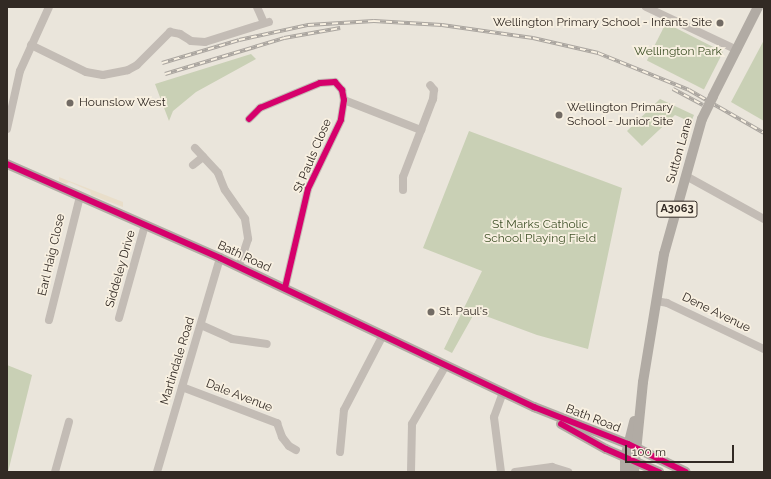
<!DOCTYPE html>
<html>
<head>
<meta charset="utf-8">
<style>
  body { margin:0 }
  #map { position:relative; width:771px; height:479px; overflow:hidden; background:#eae5db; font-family:Raleway,sans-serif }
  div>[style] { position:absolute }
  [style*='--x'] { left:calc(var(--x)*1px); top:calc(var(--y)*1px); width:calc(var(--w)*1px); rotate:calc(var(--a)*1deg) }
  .green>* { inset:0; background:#c9d0b5; transform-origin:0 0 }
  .plaza>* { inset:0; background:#e9deca }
  .minor>* { height:8px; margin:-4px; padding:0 4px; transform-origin:4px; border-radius:4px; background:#c3bcb5 }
  .major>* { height:10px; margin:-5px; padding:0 5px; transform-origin:5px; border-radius:5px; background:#b1aba4 }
  .rail>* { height:3.5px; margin-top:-1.75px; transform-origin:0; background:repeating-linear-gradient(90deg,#f8f0e1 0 6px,#aaa59f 0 12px); box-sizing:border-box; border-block:1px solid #aaa59f }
  .major-bridge>* { height:10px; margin:-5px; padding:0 5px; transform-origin:5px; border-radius:5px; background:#b1aba4 }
  .cycleway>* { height:6px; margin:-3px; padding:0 3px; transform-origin:3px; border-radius:3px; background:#d6006c }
  .dots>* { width:11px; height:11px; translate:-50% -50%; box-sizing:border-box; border:2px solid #f8f0e1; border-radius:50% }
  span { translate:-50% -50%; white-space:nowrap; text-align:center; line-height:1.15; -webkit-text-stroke:3.5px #f8f0e1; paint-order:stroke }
  .shield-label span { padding:1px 3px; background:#f8f0e1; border:1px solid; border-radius:3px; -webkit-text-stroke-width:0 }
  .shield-label { font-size:11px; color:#322a24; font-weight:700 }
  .poi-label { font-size:12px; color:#322a24 }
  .right { translate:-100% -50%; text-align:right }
  .left { translate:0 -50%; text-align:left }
  .park-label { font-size:12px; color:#3f5128 }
  .street-label { font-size:12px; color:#322a24 }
  .frame { position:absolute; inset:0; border:8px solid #322a24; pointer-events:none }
  .scale { position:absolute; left:625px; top:445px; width:109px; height:18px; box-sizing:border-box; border:2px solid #322a24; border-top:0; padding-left:5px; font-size:12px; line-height:14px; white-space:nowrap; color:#322a24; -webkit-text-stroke:3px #f8f0e1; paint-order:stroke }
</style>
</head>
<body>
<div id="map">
  <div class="green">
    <i style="left:666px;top:23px;width:64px;height:42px;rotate:27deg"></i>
    <i style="clip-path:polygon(764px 40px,764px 121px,731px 102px)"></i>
    <i style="clip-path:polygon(251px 54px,256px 59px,196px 92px,173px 111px,169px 121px,155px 84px)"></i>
    <i style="clip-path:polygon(660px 99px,694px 115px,691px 122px,675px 115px,642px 146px,627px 131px)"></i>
    <i style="clip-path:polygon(469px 131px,622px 188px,588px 349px,537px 335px,475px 312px,452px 353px,444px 349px,482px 271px,423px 248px)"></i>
    <i style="clip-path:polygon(7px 365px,32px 375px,8px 472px,7px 472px)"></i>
  </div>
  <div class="plaza">
    <i style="clip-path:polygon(59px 177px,123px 202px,123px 207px,91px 195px,90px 191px,69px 182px,66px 184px,59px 181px)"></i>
  </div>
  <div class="minor">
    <i style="--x:257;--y:7;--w:17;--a:66"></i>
    <i style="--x:646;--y:7;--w:101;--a:25.3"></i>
    <i style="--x:31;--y:45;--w:61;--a:26.1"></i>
    <i style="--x:86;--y:72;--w:17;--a:10"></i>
    <i style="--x:103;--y:75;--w:25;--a:-11"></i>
    <i style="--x:128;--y:70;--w:10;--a:-29"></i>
    <i style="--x:137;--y:65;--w:47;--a:-45"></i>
    <i style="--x:170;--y:32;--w:10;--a:11"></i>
    <i style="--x:180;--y:34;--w:13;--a:32"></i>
    <i style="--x:191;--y:41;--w:14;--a:4"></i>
    <i style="--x:205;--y:42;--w:67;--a:-17.4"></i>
    <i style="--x:344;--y:100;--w:83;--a:21.3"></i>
    <i style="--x:249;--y:119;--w:16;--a:-45"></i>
    <i style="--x:260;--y:108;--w:65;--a:-22.6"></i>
    <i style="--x:320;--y:83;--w:15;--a:-4"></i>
    <i style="--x:335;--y:82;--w:11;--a:49"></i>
    <i style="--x:342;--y:90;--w:10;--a:79"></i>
    <i style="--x:344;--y:100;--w:20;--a:99"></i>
    <i style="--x:341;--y:120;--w:76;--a:115.6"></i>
    <i style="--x:308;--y:189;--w:102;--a:103.1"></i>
    <i style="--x:7;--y:129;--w:59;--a:-77.4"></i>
    <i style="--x:20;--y:71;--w:70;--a:-65.6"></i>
    <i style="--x:195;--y:148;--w:34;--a:47"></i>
    <i style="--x:218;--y:173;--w:18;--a:68"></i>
    <i style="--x:225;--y:190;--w:35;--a:55"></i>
    <i style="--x:245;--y:219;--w:20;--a:81"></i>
    <i style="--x:248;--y:239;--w:29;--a:108"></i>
    <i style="--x:193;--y:165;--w:13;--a:-39"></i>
    <i style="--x:686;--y:176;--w:89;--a:28.9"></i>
    <i style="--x:403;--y:190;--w:13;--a:-90"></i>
    <i style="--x:403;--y:177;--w:84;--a:-69"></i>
    <i style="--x:433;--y:99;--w:9;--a:-84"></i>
    <i style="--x:434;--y:90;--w:6;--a:-129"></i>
    <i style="--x:656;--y:301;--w:11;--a:10"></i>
    <i style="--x:667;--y:303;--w:107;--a:25.4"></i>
    <i style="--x:119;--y:318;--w:97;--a:-74.4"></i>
    <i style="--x:49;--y:320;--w:127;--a:-75.9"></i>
    <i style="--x:201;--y:325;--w:34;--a:24"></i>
    <i style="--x:232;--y:339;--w:35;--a:8"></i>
    <i style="--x:182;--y:387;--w:102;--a:20.8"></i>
    <i style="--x:277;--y:423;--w:15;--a:70"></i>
    <i style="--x:282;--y:437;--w:11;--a:52"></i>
    <i style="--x:289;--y:446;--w:8;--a:30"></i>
    <i style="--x:340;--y:452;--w:42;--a:-84.6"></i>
    <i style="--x:344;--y:410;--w:85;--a:-62.5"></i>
    <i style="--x:55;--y:472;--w:52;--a:-74.4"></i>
    <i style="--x:157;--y:472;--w:223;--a:-73.6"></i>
    <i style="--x:411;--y:472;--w:48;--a:-88.8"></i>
    <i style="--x:412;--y:424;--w:68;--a:-60"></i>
    <i style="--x:501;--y:472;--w:55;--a:-97.3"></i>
    <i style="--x:494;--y:417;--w:27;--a:-70"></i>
    <i style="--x:515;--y:472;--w:37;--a:-8"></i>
    <i style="--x:552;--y:467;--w:17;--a:17"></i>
  </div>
  <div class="major">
    <i style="--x:713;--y:96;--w:100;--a:-63.2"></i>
    <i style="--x:7;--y:164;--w:233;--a:23.8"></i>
    <i style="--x:220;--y:258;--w:348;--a:25.4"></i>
    <i style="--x:534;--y:407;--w:101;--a:21.5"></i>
    <i style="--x:628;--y:444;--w:64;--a:25.8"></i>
    <i style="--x:561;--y:424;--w:51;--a:29.1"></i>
    <i style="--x:606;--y:449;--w:58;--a:23.5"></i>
    <i style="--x:625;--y:472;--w:14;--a:-90"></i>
    <i style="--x:625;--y:458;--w:38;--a:-76"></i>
    <i style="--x:634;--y:472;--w:90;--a:-84.3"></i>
    <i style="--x:643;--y:382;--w:130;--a:-80.7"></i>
    <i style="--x:664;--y:254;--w:140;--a:-74.3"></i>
  </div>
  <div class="rail">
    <i style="--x:162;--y:63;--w:80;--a:-16.6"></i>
    <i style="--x:239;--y:40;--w:71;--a:-12.3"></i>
    <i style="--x:308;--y:25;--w:66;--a:-3.5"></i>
    <i style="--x:374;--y:21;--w:68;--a:3.4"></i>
    <i style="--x:442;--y:25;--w:92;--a:8.1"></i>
    <i style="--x:533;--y:38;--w:67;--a:13"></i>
    <i style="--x:598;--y:53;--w:98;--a:22.1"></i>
    <i style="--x:689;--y:90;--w:86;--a:29.8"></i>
    <i style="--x:165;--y:74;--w:124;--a:-16.8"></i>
    <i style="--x:284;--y:38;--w:57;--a:-10.1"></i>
    <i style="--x:673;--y:89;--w:34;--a:28"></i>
  </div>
  <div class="major-bridge">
    <i style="--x:702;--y:119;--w:25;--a:-64"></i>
  </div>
  <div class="cycleway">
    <i style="--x:249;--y:119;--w:16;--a:-45"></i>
    <i style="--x:260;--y:108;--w:65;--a:-22.6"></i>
    <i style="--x:320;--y:83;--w:15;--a:-4"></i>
    <i style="--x:335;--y:82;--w:11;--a:49"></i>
    <i style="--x:342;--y:90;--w:10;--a:79"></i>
    <i style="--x:344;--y:100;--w:20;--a:99"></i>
    <i style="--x:341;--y:120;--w:76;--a:115.6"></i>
    <i style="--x:308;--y:189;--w:102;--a:103.1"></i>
    <i style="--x:7;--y:164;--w:233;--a:23.8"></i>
    <i style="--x:220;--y:258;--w:348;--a:25.4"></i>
    <i style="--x:534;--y:407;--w:101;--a:21.5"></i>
    <i style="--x:628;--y:444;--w:64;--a:25.8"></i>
    <i style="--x:561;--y:424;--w:51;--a:29.1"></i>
    <i style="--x:606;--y:449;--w:58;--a:23.5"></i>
  </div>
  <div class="dots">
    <i style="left:720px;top:23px;background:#726b64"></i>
    <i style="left:70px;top:103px;background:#726b64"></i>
    <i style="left:559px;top:115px;background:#726b64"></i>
    <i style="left:431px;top:312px;background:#726b64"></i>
  </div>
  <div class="shield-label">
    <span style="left:677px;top:209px">A3063</span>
  </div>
  <div class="poi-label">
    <span class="right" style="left:712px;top:23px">Wellington Primary School - Infants Site</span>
    <span class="left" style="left:79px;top:103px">Hounslow West</span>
    <span class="left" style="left:567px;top:115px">Wellington Primary<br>School - Junior Site</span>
    <span class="left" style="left:439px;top:312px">St. Paul's</span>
  </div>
  <div class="park-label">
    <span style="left:678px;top:52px">Wellington Park</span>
    <span style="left:540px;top:232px">St Marks Catholic<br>School Playing Field</span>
  </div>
  <div class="street-label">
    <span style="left:680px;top:151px;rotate:-74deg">Sutton Lane</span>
    <span style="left:313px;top:156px;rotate:-67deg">St Pauls Close</span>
    <span style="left:52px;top:255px;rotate:-77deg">Earl Haig Close</span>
    <span style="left:244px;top:257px;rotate:25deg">Bath Road</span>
    <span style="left:121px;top:269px;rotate:-74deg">Siddeley Drive</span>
    <span style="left:716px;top:313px;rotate:26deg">Dene Avenue</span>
    <span style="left:178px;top:361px;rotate:-73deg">Martindale Road</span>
    <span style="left:239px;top:396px;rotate:21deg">Dale Avenue</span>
    <span style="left:593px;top:419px;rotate:21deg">Bath Road</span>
  </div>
  <div class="frame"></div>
  <div class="scale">100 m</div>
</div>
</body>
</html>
